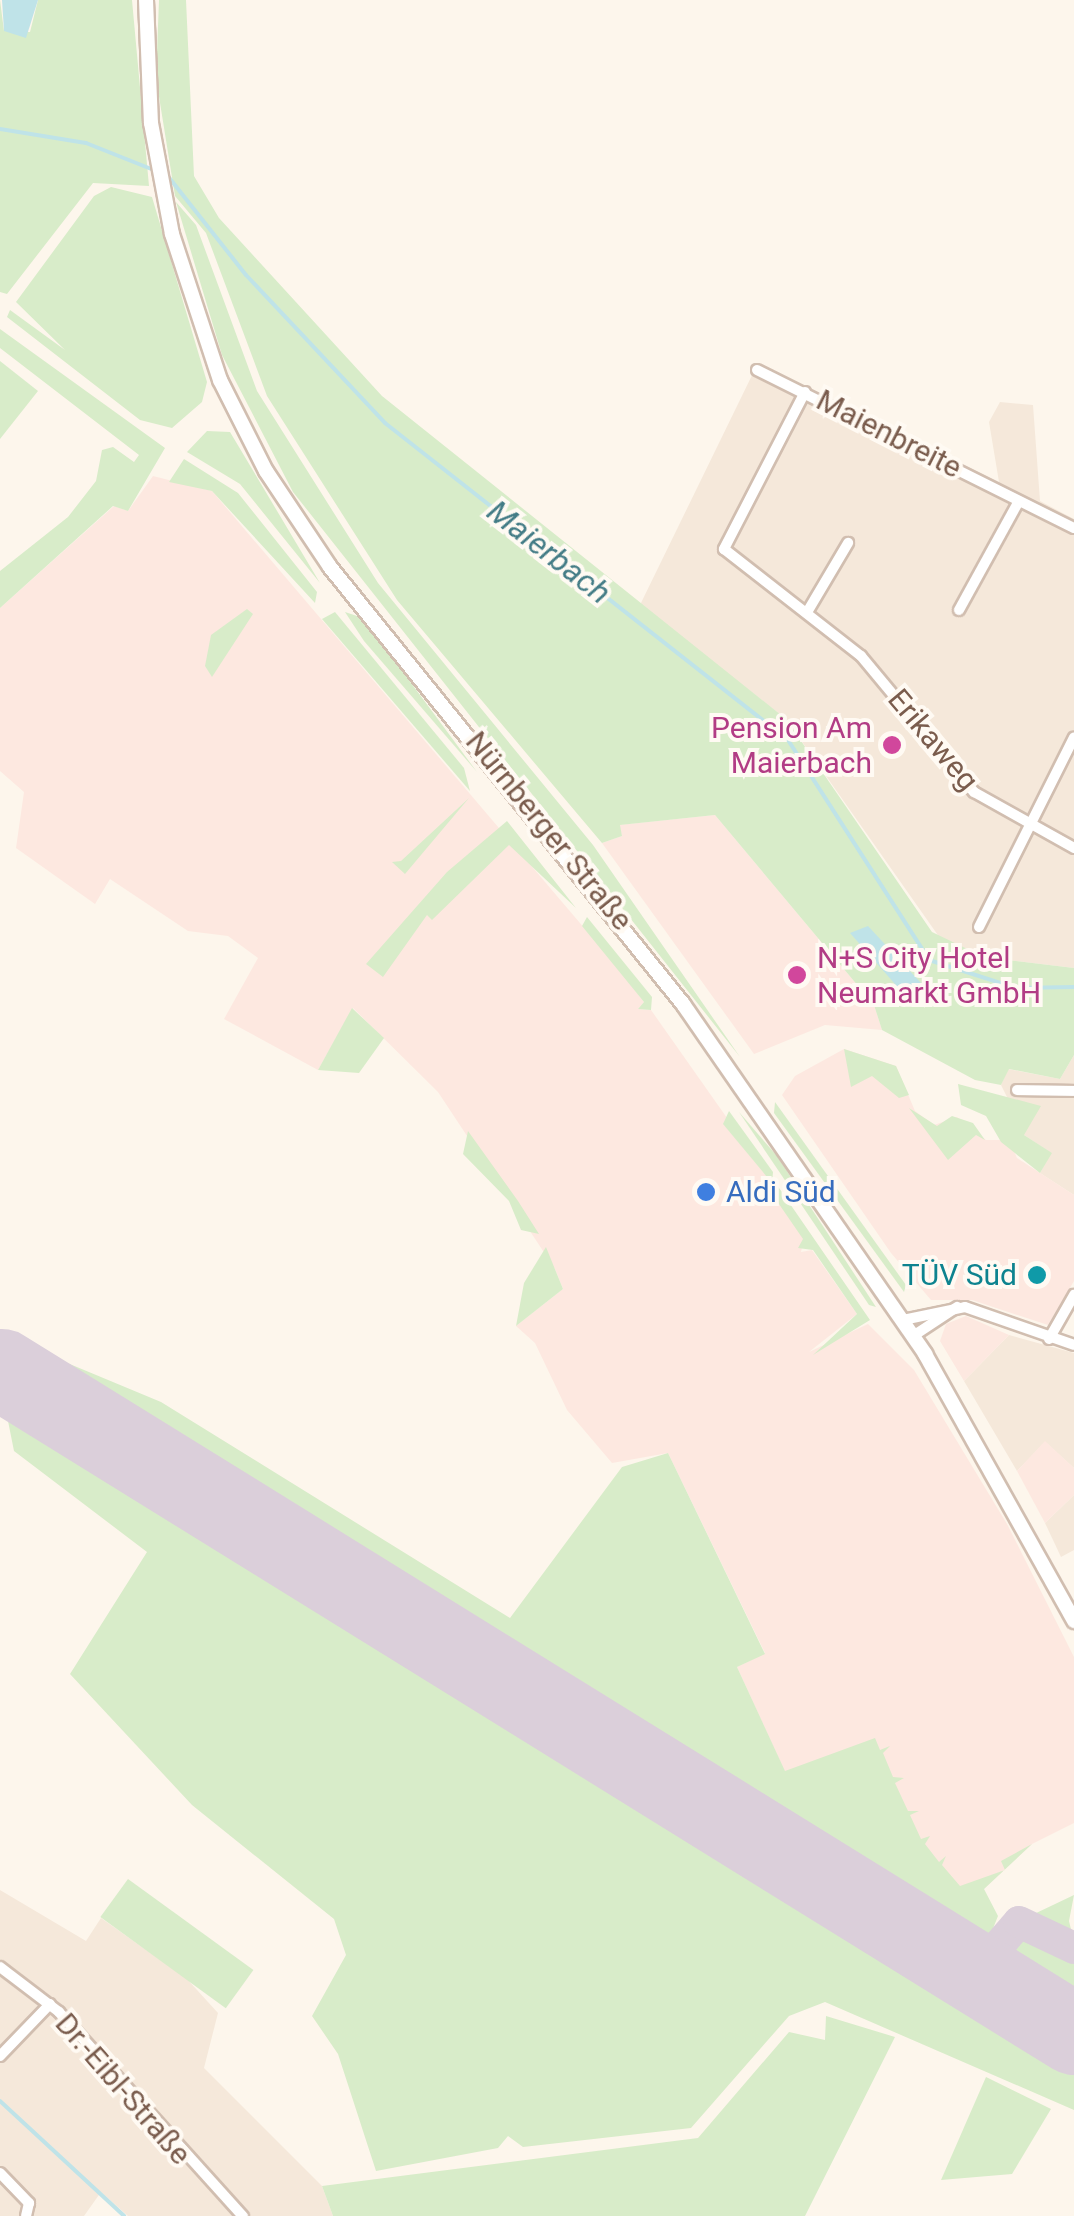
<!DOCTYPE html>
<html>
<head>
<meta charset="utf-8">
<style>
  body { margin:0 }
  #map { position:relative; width:1074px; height:2216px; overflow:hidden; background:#fdf6ec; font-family:Roboto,sans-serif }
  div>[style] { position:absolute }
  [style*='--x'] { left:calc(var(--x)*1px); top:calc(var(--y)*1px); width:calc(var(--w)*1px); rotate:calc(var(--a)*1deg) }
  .residential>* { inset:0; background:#f5e8da }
  .commercial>* { inset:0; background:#fde8e0 }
  .green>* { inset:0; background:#d8ecc9; transform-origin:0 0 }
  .water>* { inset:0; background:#bfe3e8 }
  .stream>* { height:4px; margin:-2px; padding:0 2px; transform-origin:2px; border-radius:2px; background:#bfe3e8 }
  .taxiway>* { height:32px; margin:-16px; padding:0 16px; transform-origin:16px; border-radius:16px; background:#dbcfda }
  .runway>* { height:82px; margin:-41px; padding:0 41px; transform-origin:41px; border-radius:41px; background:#dbcfda }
  .roads { filter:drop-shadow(2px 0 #d1beb0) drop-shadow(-2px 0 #d1beb0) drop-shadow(0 2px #d1beb0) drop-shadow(0 -2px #d1beb0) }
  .street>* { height:10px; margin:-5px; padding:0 5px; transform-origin:5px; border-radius:5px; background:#fff }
  .secondary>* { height:14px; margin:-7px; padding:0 7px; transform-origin:7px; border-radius:7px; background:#fff }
  .dots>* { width:28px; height:28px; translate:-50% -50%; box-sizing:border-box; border:5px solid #fffaf3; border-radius:50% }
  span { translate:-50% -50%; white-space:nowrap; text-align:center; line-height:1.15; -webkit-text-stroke:8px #fffaf3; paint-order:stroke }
  .street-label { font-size:30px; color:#7a5c4d }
  .hotel-label { font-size:30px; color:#b23c85 }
  .right { translate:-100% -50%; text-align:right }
  .left { translate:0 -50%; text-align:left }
  .shop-label { font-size:30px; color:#366cbe }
  .culture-label { font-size:30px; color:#0d838f }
  .water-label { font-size:32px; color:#437c86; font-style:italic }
</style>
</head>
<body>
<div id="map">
  <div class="residential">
    <i style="clip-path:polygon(757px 365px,999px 482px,989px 422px,1000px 402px,1033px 405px,1040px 501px,1074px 519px,1074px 968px,984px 957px,942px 941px,786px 719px,640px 605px)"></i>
    <i style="clip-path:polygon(1074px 1055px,1074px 1195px,1040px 1173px,1051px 1153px,1024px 1135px,1025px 1104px,1010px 1103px,1001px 1085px,1008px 1069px,1060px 1079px)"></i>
    <i style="clip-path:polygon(1009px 1335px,1074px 1353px,1074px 1468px,1045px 1442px,1017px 1471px,964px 1381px)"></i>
    <i style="clip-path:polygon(1074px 1495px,1074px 1550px,1061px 1557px,1045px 1523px)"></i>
    <i style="clip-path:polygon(0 1890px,86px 1941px,101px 1918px,187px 1979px,218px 2013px,204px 2068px,322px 2186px,333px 2216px,128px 2216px,101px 2192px,84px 2216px,0 2216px)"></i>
  </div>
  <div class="commercial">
    <i style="clip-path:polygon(153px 476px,212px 491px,614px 963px,644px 1002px,638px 1009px,651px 1010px,775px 1186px,804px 1240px,801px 1252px,812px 1250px,857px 1314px,809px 1352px,868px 1324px,914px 1370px,1007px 1524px,1074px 1657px,1074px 1823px,1032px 1844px,972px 1900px,785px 1772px,737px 1667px,765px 1653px,668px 1453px,612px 1463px,567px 1410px,535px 1343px,516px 1326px,563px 1289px,555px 1269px,438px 1092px,353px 1008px,318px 1070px,224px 1019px,258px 958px,228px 936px,188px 931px,110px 879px,95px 904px,16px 848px,24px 792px,0 771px,0 608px,114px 506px,128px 511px)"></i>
    <i style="clip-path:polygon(715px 815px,874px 1005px,882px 1030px,825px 1025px,754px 1054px,602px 843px,622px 836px,619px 825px)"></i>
    <i style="clip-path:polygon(844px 1049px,896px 1066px,915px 1111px,934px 1125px,957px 1117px,986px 1140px,1009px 1140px,1017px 1158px,1074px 1195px,1074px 1281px,1048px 1325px,972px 1300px,931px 1300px,891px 1253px,782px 1095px,795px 1076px)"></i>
    <i style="clip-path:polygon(966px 1316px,1009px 1335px,964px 1381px,940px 1341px,946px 1324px)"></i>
    <i style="clip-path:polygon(1045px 1441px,1074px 1468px,1074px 1495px,1045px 1523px,1017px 1471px)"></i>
  </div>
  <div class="green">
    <i style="clip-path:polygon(0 0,4px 31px,30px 32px,38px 0,132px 0,149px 186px,93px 183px,7px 294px,0 292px)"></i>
    <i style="clip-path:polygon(159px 0,186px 0,194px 176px,219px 218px,382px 396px,786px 719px,932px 932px,984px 957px,1074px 968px,1074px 1055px,1060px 1079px,1009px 1069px,1001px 1085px,975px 1080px,882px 1030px,874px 1005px,715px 815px,620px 825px,622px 836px,602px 843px,397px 600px,267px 396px,206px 233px,175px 196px,156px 78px)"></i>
    <i style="clip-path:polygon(111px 187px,152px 197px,207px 382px,202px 402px,172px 428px,140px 420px,7px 317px,10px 310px,65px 350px,16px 302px,94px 196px)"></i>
    <i style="clip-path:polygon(176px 202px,196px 225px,257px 391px,378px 583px,593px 845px,740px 1057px,293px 492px,222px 355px)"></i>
    <i style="clip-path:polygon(0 329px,165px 448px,128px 511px,113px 506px,0 608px,0 571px,68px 517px,96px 481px,102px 450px,113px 447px,134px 462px,139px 455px,0 348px)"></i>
    <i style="clip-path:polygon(0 361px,38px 391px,0 439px)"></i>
    <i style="clip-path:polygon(207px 431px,230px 432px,320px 583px,240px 484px,187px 452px)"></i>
    <i style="clip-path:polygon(184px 459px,238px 493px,317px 592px,315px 603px,212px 491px,169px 482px)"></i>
    <i style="clip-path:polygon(247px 609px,253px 614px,212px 677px,205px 666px,211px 635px)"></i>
    <i style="clip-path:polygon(335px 612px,464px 768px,470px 791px,322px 619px)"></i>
    <i style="clip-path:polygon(345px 612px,363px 618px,477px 772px,364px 641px)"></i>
    <i style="clip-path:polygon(469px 798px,405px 874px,392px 862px,401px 861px)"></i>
    <i style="clip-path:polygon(507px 821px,576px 908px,509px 845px,432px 920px,427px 915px,383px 977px,366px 964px,447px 872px)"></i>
    <i style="clip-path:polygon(587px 917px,652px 997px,651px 1010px,638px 1009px,644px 1002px,582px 926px)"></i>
    <i style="clip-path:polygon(352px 1008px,384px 1038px,359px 1073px,318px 1070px)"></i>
    <i style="clip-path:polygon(844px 1049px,896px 1066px,909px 1095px,899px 1098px,872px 1076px,851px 1087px)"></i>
    <i style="clip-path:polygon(958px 1084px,1041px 1106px,1024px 1135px,1052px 1153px,1040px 1173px,1001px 1142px,986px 1116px,961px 1105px)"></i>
    <i style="clip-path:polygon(775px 1102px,906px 1285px,904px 1292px,774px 1113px)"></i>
    <i style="clip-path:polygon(909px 1108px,937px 1126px,952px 1116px,973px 1123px,985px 1140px,976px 1135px,948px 1160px)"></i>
    <i style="clip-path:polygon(729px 1111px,773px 1172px,772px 1183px,723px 1124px)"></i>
    <i style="clip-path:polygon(739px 1112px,777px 1156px,876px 1307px,869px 1305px)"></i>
    <i style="clip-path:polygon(468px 1131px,518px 1201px,539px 1234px,521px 1230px,509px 1201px,463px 1154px)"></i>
    <i style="clip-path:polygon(777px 1185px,870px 1320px,813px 1355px,857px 1314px,813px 1250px,798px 1248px,803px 1239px,770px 1191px)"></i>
    <i style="clip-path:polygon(546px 1247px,563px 1289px,516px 1326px,524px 1283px)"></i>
    <i style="clip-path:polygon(0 1335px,161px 1402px,510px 1618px,622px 1467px,668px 1453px,765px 1654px,737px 1667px,785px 1771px,875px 1738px,880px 1750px,890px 1746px,883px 1753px,893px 1777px,904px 1778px,895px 1783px,908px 1811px,919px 1811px,910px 1815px,921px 1839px,930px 1836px,925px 1844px,939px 1862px,946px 1856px,942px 1865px,960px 1886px,1005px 1870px,1001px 1861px,1032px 1844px,984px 1889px,998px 1916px,988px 1941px,975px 1954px,958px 1951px,0 1358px)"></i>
    <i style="clip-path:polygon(0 1381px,1074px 2046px,1074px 2110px,825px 2002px,789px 2016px,691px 2128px,523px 2147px,508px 2136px,498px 2148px,376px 2171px,338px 2054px,312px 2016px,346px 1955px,334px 1919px,192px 1805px,70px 1674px,147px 1552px,14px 1451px)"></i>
    <i style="left:128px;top:1879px;width:155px;height:47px;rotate:36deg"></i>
    <i style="clip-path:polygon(1074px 1895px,1069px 1921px,1074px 1942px,1032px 1915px)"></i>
    <i style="clip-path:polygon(1020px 1930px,1074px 1953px,1074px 2024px,991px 1967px,999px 1944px)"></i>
    <i style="clip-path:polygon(826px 2016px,895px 2037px,805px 2216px,333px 2216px,322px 2186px,698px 2138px,789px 2032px,825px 2040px)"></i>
    <i style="clip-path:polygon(986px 2077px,1051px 2109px,1012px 2174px,941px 2180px)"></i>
  </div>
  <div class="water">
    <i style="clip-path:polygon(2px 0,38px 0,26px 38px,4px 31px)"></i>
    <i style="clip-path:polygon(868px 926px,921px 983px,909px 1000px,850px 933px)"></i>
  </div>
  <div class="stream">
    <i style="--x:0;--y:129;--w:87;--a:9.2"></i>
    <i style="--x:86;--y:143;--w:73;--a:21.7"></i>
    <i style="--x:167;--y:175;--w:127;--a:51.7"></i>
    <i style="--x:246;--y:275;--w:203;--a:46.8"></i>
    <i style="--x:385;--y:423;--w:513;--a:38.19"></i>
    <i style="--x:788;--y:740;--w:261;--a:57.3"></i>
    <i style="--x:929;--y:960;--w:91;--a:17.8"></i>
    <i style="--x:1016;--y:988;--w:58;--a:-1"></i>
    <i style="--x:0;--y:2101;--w:169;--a:42.8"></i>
  </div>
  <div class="taxiway">
    <i style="--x:975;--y:1973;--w:67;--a:-49.2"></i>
    <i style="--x:1019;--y:1922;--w:61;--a:25.3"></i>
  </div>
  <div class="runway">
    <i style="--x:2;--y:1370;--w:1261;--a:31.77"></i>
  </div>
  <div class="roads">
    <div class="street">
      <i style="--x:757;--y:370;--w:354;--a:26.5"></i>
      <i style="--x:805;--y:392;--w:177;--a:117.3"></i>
      <i style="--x:724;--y:549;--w:174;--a:38"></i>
      <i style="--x:861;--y:656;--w:177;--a:50.3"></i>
      <i style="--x:974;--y:792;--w:115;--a:29.2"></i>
      <i style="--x:809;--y:609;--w:77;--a:-59.4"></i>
      <i style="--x:959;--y:610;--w:124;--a:-61.2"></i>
      <i style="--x:979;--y:927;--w:212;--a:-63.4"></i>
      <i style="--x:1017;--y:1090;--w:57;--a:1"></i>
      <i style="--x:903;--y:1320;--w:63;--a:-11.8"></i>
      <i style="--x:965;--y:1307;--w:115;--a:19.2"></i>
      <i style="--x:913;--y:1336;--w:53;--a:-33.4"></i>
      <i style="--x:1049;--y:1339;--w:51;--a:-60.4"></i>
      <i style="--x:0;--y:1967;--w:74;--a:37.3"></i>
      <i style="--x:59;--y:2012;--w:275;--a:48"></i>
      <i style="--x:0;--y:2056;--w:72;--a:-46.1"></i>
      <i style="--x:0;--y:2173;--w:42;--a:46"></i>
      <i style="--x:29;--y:2203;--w:13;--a:103"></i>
    </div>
    <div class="secondary">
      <i style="--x:146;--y:0;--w:123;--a:87.7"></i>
      <i style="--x:151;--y:123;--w:113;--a:79.3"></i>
      <i style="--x:172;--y:234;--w:154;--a:71.8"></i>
      <i style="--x:220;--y:380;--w:102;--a:63.2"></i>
      <i style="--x:266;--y:471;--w:115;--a:56.3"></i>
      <i style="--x:330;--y:567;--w:562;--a:51.07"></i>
      <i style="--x:683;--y:1004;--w:426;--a:55.3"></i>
      <i style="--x:925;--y:1354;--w:306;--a:60.8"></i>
    </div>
  </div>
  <div class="dots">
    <i style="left:892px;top:745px;background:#d1479c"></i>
    <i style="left:797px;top:975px;background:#d1479c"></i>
    <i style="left:706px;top:1192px;background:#3f7fe0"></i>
    <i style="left:1037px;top:1275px;background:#0f9aa8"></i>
  </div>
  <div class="street-label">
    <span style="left:889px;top:434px;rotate:27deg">Maienbreite</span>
    <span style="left:933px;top:740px;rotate:50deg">Erikaweg</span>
    <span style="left:549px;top:831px;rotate:51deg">Nürnberger Straße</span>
    <span style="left:123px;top:2089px;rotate:49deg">Dr.-Eibl-Straße</span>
  </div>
  <div class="hotel-label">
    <span class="right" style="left:872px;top:745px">Pension Am<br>Maierbach</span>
    <span class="left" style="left:817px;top:975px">N+S City Hotel<br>Neumarkt GmbH</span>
  </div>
  <div class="shop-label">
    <span class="left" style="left:726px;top:1192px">Aldi Süd</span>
  </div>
  <div class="culture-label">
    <span class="right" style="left:1017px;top:1275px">TÜV Süd</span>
  </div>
  <div class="water-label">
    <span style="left:549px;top:552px;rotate:38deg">Maierbach</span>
  </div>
</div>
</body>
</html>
